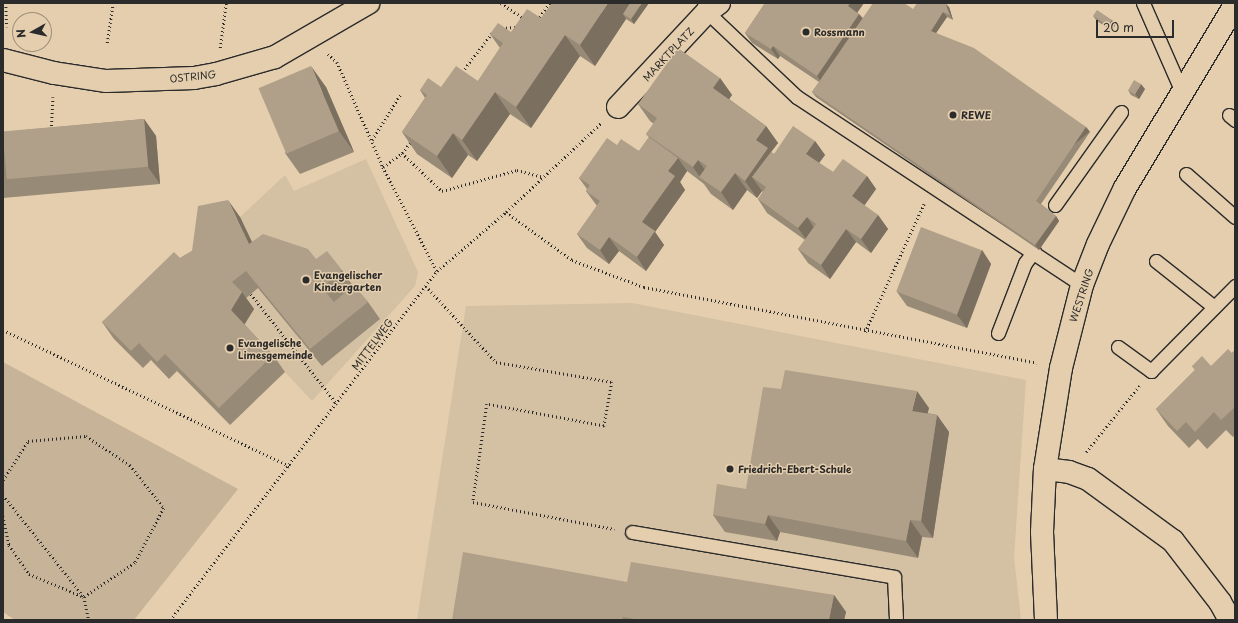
<!DOCTYPE html>
<html>
<head>
<meta charset="utf-8">
<style>
  body { margin:0 }
  #map { position:relative; width:1238px; height:623px; overflow:hidden; background:#e4cead; font-family:"Playpen Sans",sans-serif }
  div>[style] { position:absolute }
  [style*='--x'] { left:calc(var(--x)*1px); top:calc(var(--y)*1px); width:calc(var(--w)*1px); rotate:calc(var(--a)*1deg) }
  .built>* { inset:0; background:#d4c0a2 }
  .green>* { inset:0; background:#c6b398 }
  .path>* { height:2.5px; margin-top:-1.25px; transform-origin:0; background:repeating-linear-gradient(90deg,#2b2b2b 0 1px,transparent 0 4px) }
  .roads { filter:drop-shadow(1px 0 #2b2b2b) drop-shadow(-1px 0 #2b2b2b) drop-shadow(0 1px #2b2b2b) drop-shadow(0 -1px #2b2b2b) }
  .lane>* { height:13px; margin:-6.5px; padding:0 6.5px; transform-origin:6.5px; border-radius:6.5px; background:#e4cead }
  .street>* { height:22px; margin:-11px; padding:0 11px; transform-origin:11px; border-radius:11px; background:#e4cead }
  .wall>* { inset:0; background:#978a76 }
  .shaded-wall>* { inset:0; background:#7b7060; transform-origin:0 0 }
  .building>* { inset:0; background:#b0a089; transform-origin:0 0 }
  .dots>* { width:11px; height:11px; translate:-50% -50%; box-sizing:border-box; border:2px solid #e4cead; border-radius:50% }
  span { translate:-50% -50%; white-space:nowrap; text-align:center; line-height:1.15; -webkit-text-stroke:3px #e4cead; paint-order:stroke }
  .poi-label { font-size:10px; color:#2b2b2b; font-weight:700 }
  .left { translate:0 -50%; text-align:left }
  .street-label { font-size:10px; color:#2b2b2b }
  .frame { position:absolute; inset:0; border:4px solid #2b2b2b; pointer-events:none }
  .north { position:absolute; left:12px; top:12px; width:40px; height:40px; box-sizing:border-box; background:#e4cead; border:1px solid #9a8d79; border-radius:50%; rotate:262deg; font-size:11px; font-weight:700; line-height:16px; text-align:center; color:#2b2b2b }
  .north::after { content:''; display:block; margin:auto; width:14px; height:18px; background:#2b2b2b; clip-path:polygon(50% 0,100% 100%,50% 72%,0 100%) }
  .scale { position:absolute; left:1096px; top:20px; width:78px; height:18px; box-sizing:border-box; border:2px solid #2b2b2b; border-top:0; padding-left:5px; font-size:12px; line-height:14px; white-space:nowrap; color:#2b2b2b; -webkit-text-stroke:3px #e4cead; paint-order:stroke }
</style>
</head>
<body>
<div id="map">
  <div class="built">
    <i style="clip-path:polygon(366px 159px,418px 272px,415px 286px,312px 401px,243px 327px,210px 223px,240px 217px,285px 175px,294px 191px)"></i>
    <i style="clip-path:polygon(632px 303px,1026px 380px,1014px 557px,1021px 620px,417px 620px,466px 306px)"></i>
  </div>
  <div class="green">
    <i style="clip-path:polygon(3px 362px,238px 489px,134px 620px,15px 620px,3px 612px)"></i>
  </div>
  <div class="path">
    <i style="--x:6;--y:3;--w:24;--a:88"></i>
    <i style="--x:501;--y:3;--w:27;--a:34"></i>
    <i style="--x:537;--y:20;--w:21;--a:-53"></i>
    <i style="--x:502;--y:28;--w:15;--a:-4"></i>
    <i style="--x:107;--y:43;--w:40;--a:-81.5"></i>
    <i style="--x:220;--y:48;--w:45;--a:-82.4"></i>
    <i style="--x:328;--y:54;--w:12;--a:42"></i>
    <i style="--x:337;--y:62;--w:115;--a:66.3"></i>
    <i style="--x:383;--y:167;--w:117;--a:62.6"></i>
    <i style="--x:462;--y:72;--w:54;--a:-52.5"></i>
    <i style="--x:51;--y:130;--w:33;--a:-87"></i>
    <i style="--x:372;--y:140;--w:53;--a:-58.1"></i>
    <i style="--x:402;--y:153;--w:55;--a:43.5"></i>
    <i style="--x:442;--y:191;--w:78;--a:-15.6"></i>
    <i style="--x:517;--y:170;--w:27;--a:15"></i>
    <i style="--x:383;--y:167;--w:24;--a:-36"></i>
    <i style="--x:402;--y:153;--w:16;--a:-52"></i>
    <i style="--x:506;--y:212;--w:82;--a:36"></i>
    <i style="--x:572;--y:260;--w:77;--a:20.6"></i>
    <i style="--x:644;--y:287;--w:400;--a:10.9"></i>
    <i style="--x:426;--y:286;--w:103;--a:47.4"></i>
    <i style="--x:496;--y:362;--w:118;--a:9.8"></i>
    <i style="--x:612;--y:382;--w:45;--a:100.3"></i>
    <i style="--x:604;--y:426;--w:119;--a:-169.4"></i>
    <i style="--x:487;--y:404;--w:99;--a:98.1"></i>
    <i style="--x:473;--y:502;--w:144;--a:10.8"></i>
    <i style="--x:251;--y:294;--w:140;--a:52"></i>
    <i style="--x:3;--y:330;--w:318;--a:25.4"></i>
    <i style="--x:865;--y:332;--w:141;--a:-65.3"></i>
    <i style="--x:1086;--y:452;--w:85;--a:-51.2"></i>
    <i style="--x:3;--y:480;--w:46;--a:-57.3"></i>
    <i style="--x:28;--y:441;--w:58;--a:-4.9"></i>
    <i style="--x:86;--y:436;--w:53;--a:33.4"></i>
    <i style="--x:130;--y:465;--w:55;--a:51.7"></i>
    <i style="--x:164;--y:508;--w:62;--a:117.8"></i>
    <i style="--x:135;--y:563;--w:61;--a:146.3"></i>
    <i style="--x:3;--y:495;--w:130;--a:51.5"></i>
    <i style="--x:84;--y:597;--w:24;--a:78"></i>
    <i style="--x:3;--y:516;--w:30;--a:78"></i>
    <i style="--x:9;--y:545;--w:35;--a:55"></i>
    <i style="--x:29;--y:574;--w:60;--a:22.7"></i>
    <i style="--x:170;--y:620;--w:439;--a:-52.6"></i>
    <i style="--x:437;--y:271;--w:91;--a:-40.5"></i>
    <i style="--x:506;--y:212;--w:130;--a:-43.1"></i>
  </div>
  <div class="roads">
    <div class="lane">
      <i style="--x:1143;--y:3;--w:97;--a:66.3"></i>
      <i style="--x:704;--y:6;--w:7;--a:63"></i>
      <i style="--x:707;--y:12;--w:124;--a:43.4"></i>
      <i style="--x:797;--y:97;--w:341;--a:33.4"></i>
      <i style="--x:1229;--y:115;--w:8;--a:40"></i>
      <i style="--x:1186;--y:174;--w:65;--a:41.3"></i>
      <i style="--x:1055;--y:205;--w:114;--a:-54.6"></i>
      <i style="--x:1156;--y:261;--w:74;--a:38.4"></i>
      <i style="--x:998;--y:333;--w:75;--a:-68.9"></i>
      <i style="--x:1025;--y:263;--w:15;--a:-53"></i>
      <i style="--x:1118;--y:347;--w:41;--a:36"></i>
      <i style="--x:1151;--y:371;--w:120;--a:-45.3"></i>
      <i style="--x:632;--y:532;--w:266;--a:9.7"></i>
      <i style="--x:894;--y:577;--w:43;--a:87.3"></i>
    </div>
    <div class="street">
      <i style="--x:3;--y:60;--w:53;--a:14.3"></i>
      <i style="--x:54;--y:73;--w:53;--a:8.7"></i>
      <i style="--x:106;--y:81;--w:88;--a:-2"></i>
      <i style="--x:194;--y:78;--w:22;--a:-10"></i>
      <i style="--x:216;--y:74;--w:61;--a:-16.1"></i>
      <i style="--x:275;--y:57;--w:108;--a:-30.1"></i>
      <i style="--x:618;--y:107;--w:130;--a:-46.9"></i>
      <i style="--x:707;--y:12;--w:15;--a:-37"></i>
      <i style="--x:1045;--y:469;--w:24;--a:7"></i>
      <i style="--x:1069;--y:472;--w:20;--a:20"></i>
      <i style="--x:1088;--y:479;--w:105;--a:36.1"></i>
      <i style="--x:1173;--y:541;--w:77;--a:52.4"></i>
      <i style="--x:1220;--y:602;--w:21;--a:61"></i>
      <i style="--x:1046;--y:620;--w:88;--a:-92.6"></i>
      <i style="--x:1042;--y:532;--w:63;--a:-87.3"></i>
      <i style="--x:1045;--y:469;--w:102;--a:-81"></i>
      <i style="--x:1061;--y:368;--w:86;--a:-75.8"></i>
      <i style="--x:1082;--y:285;--w:44;--a:-68.7"></i>
      <i style="--x:1098;--y:244;--w:62;--a:-64.3"></i>
      <i style="--x:1125;--y:188;--w:214;--a:-59"></i>
    </div>
  </div>
  <div class="wall">
    <i style="clip-path:polygon(649px 3px,634px 24px,626px 19px,595px 66px,580px 56px,531px 128px,510px 114px,477px 161px,468px 155px,452px 178px,417px 154px,402px 132px,425px 98px,420px 90px,441px 87px,478px 81px,500px 48px,490px 34px,511px 32px)"></i>
    <i style="clip-path:polygon(765px 3px,864px 3px,857px 12px,863px 18px,913px 9px,949px 7px,953px 20px,947px 17px,936px 33px,1086px 127px,1090px 132px,1041px 204px,1056px 216px,1059px 221px,1039px 250px,816px 97px,812px 92px,819px 82px,780px 56px,778px 59px,752px 43px,745px 33px)"></i>
    <i style="clip-path:polygon(1093px 16px,1112px 20px,1115px 25px,1112px 31px,1097px 21px)"></i>
    <i style="clip-path:polygon(720px 78px,732px 95px,729px 99px,766px 126px,778px 143px,771px 152px,774px 154px,815px 141px,825px 155px,819px 163px,833px 172px,867px 176px,876px 189px,864px 206px,878px 215px,888px 229px,871px 253px,856px 242px,830px 279px,808px 263px,798px 249px,805px 240px,767px 213px,758px 199px,763px 192px,762px 191px,757px 198px,747px 190px,733px 210px,711px 194px,704px 184px,687px 171px,680px 182px,685px 190px,655px 232px,664px 245px,646px 271px,619px 251px,609px 264px,587px 248px,577px 234px,597px 206px,586px 191px,587px 189px,579px 178px,617px 145px,639px 151px,649px 137px,646px 134px,654px 124px,650px 121px,638px 104px)"></i>
    <i style="clip-path:polygon(326px 87px,354px 152px,300px 174px,285px 153px)"></i>
    <i style="clip-path:polygon(1145px 89px,1139px 99px,1131px 95px,1128px 90px)"></i>
    <i style="clip-path:polygon(144px 119px,156px 136px,160px 184px,3px 198px,3px 132px)"></i>
    <i style="clip-path:polygon(240px 217px,252px 242px,316px 259px,342px 270px,353px 286px,368px 302px,380px 319px,322px 366px,258px 288px,246px 298px,254px 309px,244px 324px,273px 355px,285px 372px,230px 425px,177px 371px,169px 379px,151px 360px,143px 368px,114px 339px,102px 322px,180px 258px,192px 251px)"></i>
    <i style="clip-path:polygon(982px 250px,991px 264px,967px 328px,907px 306px,897px 292px)"></i>
    <i style="clip-path:polygon(1235px 350px,1235px 435px,1233px 437px,1226px 430px,1207px 449px,1198px 439px,1189px 448px,1168px 426px,1156px 409px,1195px 370px,1192px 366px,1211px 366px,1232px 353px)"></i>
    <i style="clip-path:polygon(929px 408px,927px 413px,937px 415px,949px 432px,933px 538px,922px 537px,918px 558px,780px 532px,777px 541px,725px 532px,713px 515px,746px 489px)"></i>
    <i style="clip-path:polygon(627px 582px,834px 595px,846px 612px,844px 620px,452px 620px)"></i>
  </div>
  <div class="shaded-wall">
    <i style="clip-path:polygon(608px 3px,637px 3px,623px 14px,626px 19px,595px 66px,580px 45px)"></i>
    <i style="clip-path:polygon(642px 3px,649px 3px,634px 24px,631px 19px)"></i>
    <i style="clip-path:polygon(850px 3px,864px 3px,855px 16px,848px 6px)"></i>
    <i style="clip-path:polygon(945px 3px,949px 7px,953px 20px,950px 15px)"></i>
    <i style="clip-path:polygon(943px 12px,947px 17px,934px 36px,931px 31px)"></i>
    <i style="clip-path:polygon(859px 14px,866px 23px,823px 85px,817px 76px)"></i>
    <i style="clip-path:polygon(1112px 20px,1115px 25px,1112px 31px,1108px 26px)"></i>
    <i style="clip-path:polygon(565px 35px,580px 56px,531px 128px,516px 107px)"></i>
    <i style="clip-path:polygon(773px 46px,780px 56px,778px 59px,771px 49px)"></i>
    <i style="clip-path:polygon(311px 66px,326px 87px,354px 152px,339px 131px)"></i>
    <i style="clip-path:polygon(720px 78px,732px 95px,725px 105px,713px 88px)"></i>
    <i style="clip-path:polygon(1141px 84px,1145px 89px,1139px 99px,1135px 94px)"></i>
    <i style="clip-path:polygon(495px 92px,510px 114px,477px 161px,462px 140px)"></i>
    <i style="clip-path:polygon(144px 119px,156px 136px,160px 184px,148px 167px)"></i>
    <i style="clip-path:polygon(766px 126px,778px 143px,752px 177px,762px 191px,757px 198px,745px 181px,756px 140px)"></i>
    <i style="left:1086px;top:127px;width:6px;height:89px;rotate:51deg"></i>
    <i style="clip-path:polygon(453px 133px,468px 155px,452px 178px,437px 156px)"></i>
    <i style="clip-path:polygon(815px 141px,825px 155px,816px 167px,806px 154px)"></i>
    <i style="clip-path:polygon(678px 158px,687px 171px,680px 182px,685px 190px,655px 232px,664px 245px,646px 271px,637px 257px,642px 222px,668px 171px)"></i>
    <i style="clip-path:polygon(698px 160px,710px 177px,700px 177px,693px 167px)"></i>
    <i style="clip-path:polygon(735px 173px,747px 190px,733px 210px,721px 192px)"></i>
    <i style="clip-path:polygon(867px 176px,876px 189px,861px 210px,852px 196px)"></i>
    <i style="clip-path:polygon(228px 200px,240px 217px,261px 261px,249px 244px)"></i>
    <i style="clip-path:polygon(878px 215px,888px 229px,871px 253px,861px 239px)"></i>
    <i style="clip-path:polygon(1056px 216px,1059px 221px,1039px 250px,1035px 245px)"></i>
    <i style="clip-path:polygon(807px 217px,816px 231px,808px 242px,798px 228px)"></i>
    <i style="clip-path:polygon(846px 229px,856px 242px,830px 279px,821px 265px)"></i>
    <i style="clip-path:polygon(609px 237px,619px 251px,609px 264px,600px 250px)"></i>
    <i style="clip-path:polygon(982px 250px,991px 264px,967px 328px,957px 315px)"></i>
    <i style="clip-path:polygon(242px 292px,254px 309px,243px 327px,231px 310px)"></i>
    <i style="clip-path:polygon(917px 391px,929px 408px,924px 428px,912px 411px)"></i>
    <i style="clip-path:polygon(937px 415px,949px 432px,933px 538px,921px 521px)"></i>
    <i style="clip-path:polygon(768px 515px,780px 532px,777px 541px,765px 524px)"></i>
    <i style="clip-path:polygon(910px 520px,922px 537px,918px 558px,906px 541px)"></i>
    <i style="clip-path:polygon(834px 595px,846px 612px,844px 620px,829px 620px)"></i>
  </div>
  <div class="building">
    <i style="clip-path:polygon(552px 3px,608px 3px,580px 45px,565px 35px,516px 107px,495px 92px,462px 140px,453px 133px,437px 156px,402px 132px,427px 95px,420px 90px,428px 78px,441px 87px,456px 66px,478px 81px,503px 43px,490px 34px,498px 23px,511px 32px,527px 9px,541px 18px)"></i>
    <i style="clip-path:polygon(630px 3px,642px 3px,631px 19px,623px 14px)"></i>
    <i style="clip-path:polygon(765px 3px,850px 3px,848px 6px,859px 14px,817px 76px,773px 46px,771px 49px,745px 33px)"></i>
    <i style="clip-path:polygon(873px 3px,904px 3px,913px 9px,917px 3px,945px 3px,950px 15px,943px 12px,931px 31px,974px 48px,1086px 127px,1036px 201px,1056px 216px,1035px 245px,812px 92px)"></i>
    <i style="left:1097px;top:10px;width:18px;height:7px;rotate:34deg"></i>
    <i style="clip-path:polygon(678px 48px,720px 78px,713px 88px,766px 126px,756px 140px,768px 148px,745px 181px,735px 173px,721px 192px,699px 177px,707px 166px,698px 160px,693px 167px,646px 134px,657px 118px,638px 104px)"></i>
    <i style="left:311px;top:66px;width:71px;height:57px;rotate:67deg"></i>
    <i style="left:1134px;top:80px;width:8px;height:12px;rotate:30deg"></i>
    <i style="left:144px;top:119px;width:48px;height:142px;rotate:85deg"></i>
    <i style="clip-path:polygon(793px 126px,815px 141px,806px 154px,833px 172px,843px 159px,867px 176px,852px 196px,878px 215px,861px 239px,846px 229px,821px 265px,798px 249px,816px 224px,807px 217px,798px 228px,758px 199px,766px 187px,752px 177px,771px 152px,774px 154px)"></i>
    <i style="clip-path:polygon(649px 137px,678px 158px,668px 171px,675px 176px,642px 222px,655px 231px,637px 257px,609px 237px,600px 250px,577px 234px,600px 201px,586px 191px,590px 185px,579px 178px,607px 138px,617px 145px,621px 139px,639px 151px)"></i>
    <i style="clip-path:polygon(228px 200px,249px 244px,263px 234px,308px 249px,316px 259px,327px 251px,342px 270px,322px 288px,334px 302px,354px 285px,368px 302px,310px 349px,246px 271px,232px 282px,242px 292px,231px 310px,273px 355px,219px 408px,165px 354px,157px 362px,139px 343px,131px 351px,102px 322px,174px 252px,180px 258px,192px 251px,198px 206px)"></i>
    <i style="left:921px;top:227px;width:65px;height:69px;rotate:21deg"></i>
    <i style="clip-path:polygon(1228px 349px,1232px 353px,1235px 350px,1235px 407px,1221px 420px,1214px 412px,1195px 432px,1186px 422px,1177px 431px,1156px 409px,1195px 370px,1192px 366px,1202px 356px,1211px 366px)"></i>
    <i style="clip-path:polygon(785px 370px,917px 391px,912px 411px,937px 415px,921px 521px,910px 520px,906px 541px,768px 515px,765px 524px,713px 515px,717px 484px,746px 489px,763px 387px,781px 389px)"></i>
    <i style="clip-path:polygon(463px 552px,627px 582px,631px 562px,834px 595px,829px 620px,640px 620px,623px 617px,622px 620px,452px 620px)"></i>
  </div>
  <div class="dots">
    <i style="left:806px;top:32px;background:#2b2b2b"></i>
    <i style="left:953px;top:115px;background:#2b2b2b"></i>
    <i style="left:306px;top:280px;background:#2b2b2b"></i>
    <i style="left:230px;top:348px;background:#2b2b2b"></i>
    <i style="left:730px;top:469px;background:#2b2b2b"></i>
  </div>
  <div class="poi-label">
    <span class="left" style="left:814px;top:32px">Rossmann</span>
    <span class="left" style="left:961px;top:115px">REWE</span>
    <span class="left" style="left:314px;top:280px">Evangelischer<br>Kindergarten</span>
    <span class="left" style="left:238px;top:348px">Evangelische<br>Limesgemeinde</span>
    <span class="left" style="left:738px;top:469px">Friedrich-Ebert-Schule</span>
  </div>
  <div class="street-label">
    <span style="left:668px;top:54px;rotate:-47deg">MARKTPLATZ</span>
    <span style="left:193px;top:76px;rotate:-6deg">OSTRING</span>
    <span style="left:1081px;top:295px;rotate:-72deg">WESTRING</span>
    <span style="left:372px;top:344px;rotate:-53deg">MITTELWEG</span>
  </div>
  <div class="frame"></div>
  <div class="north">N</div>
  <div class="scale">20 m</div>
</div>
</body>
</html>
